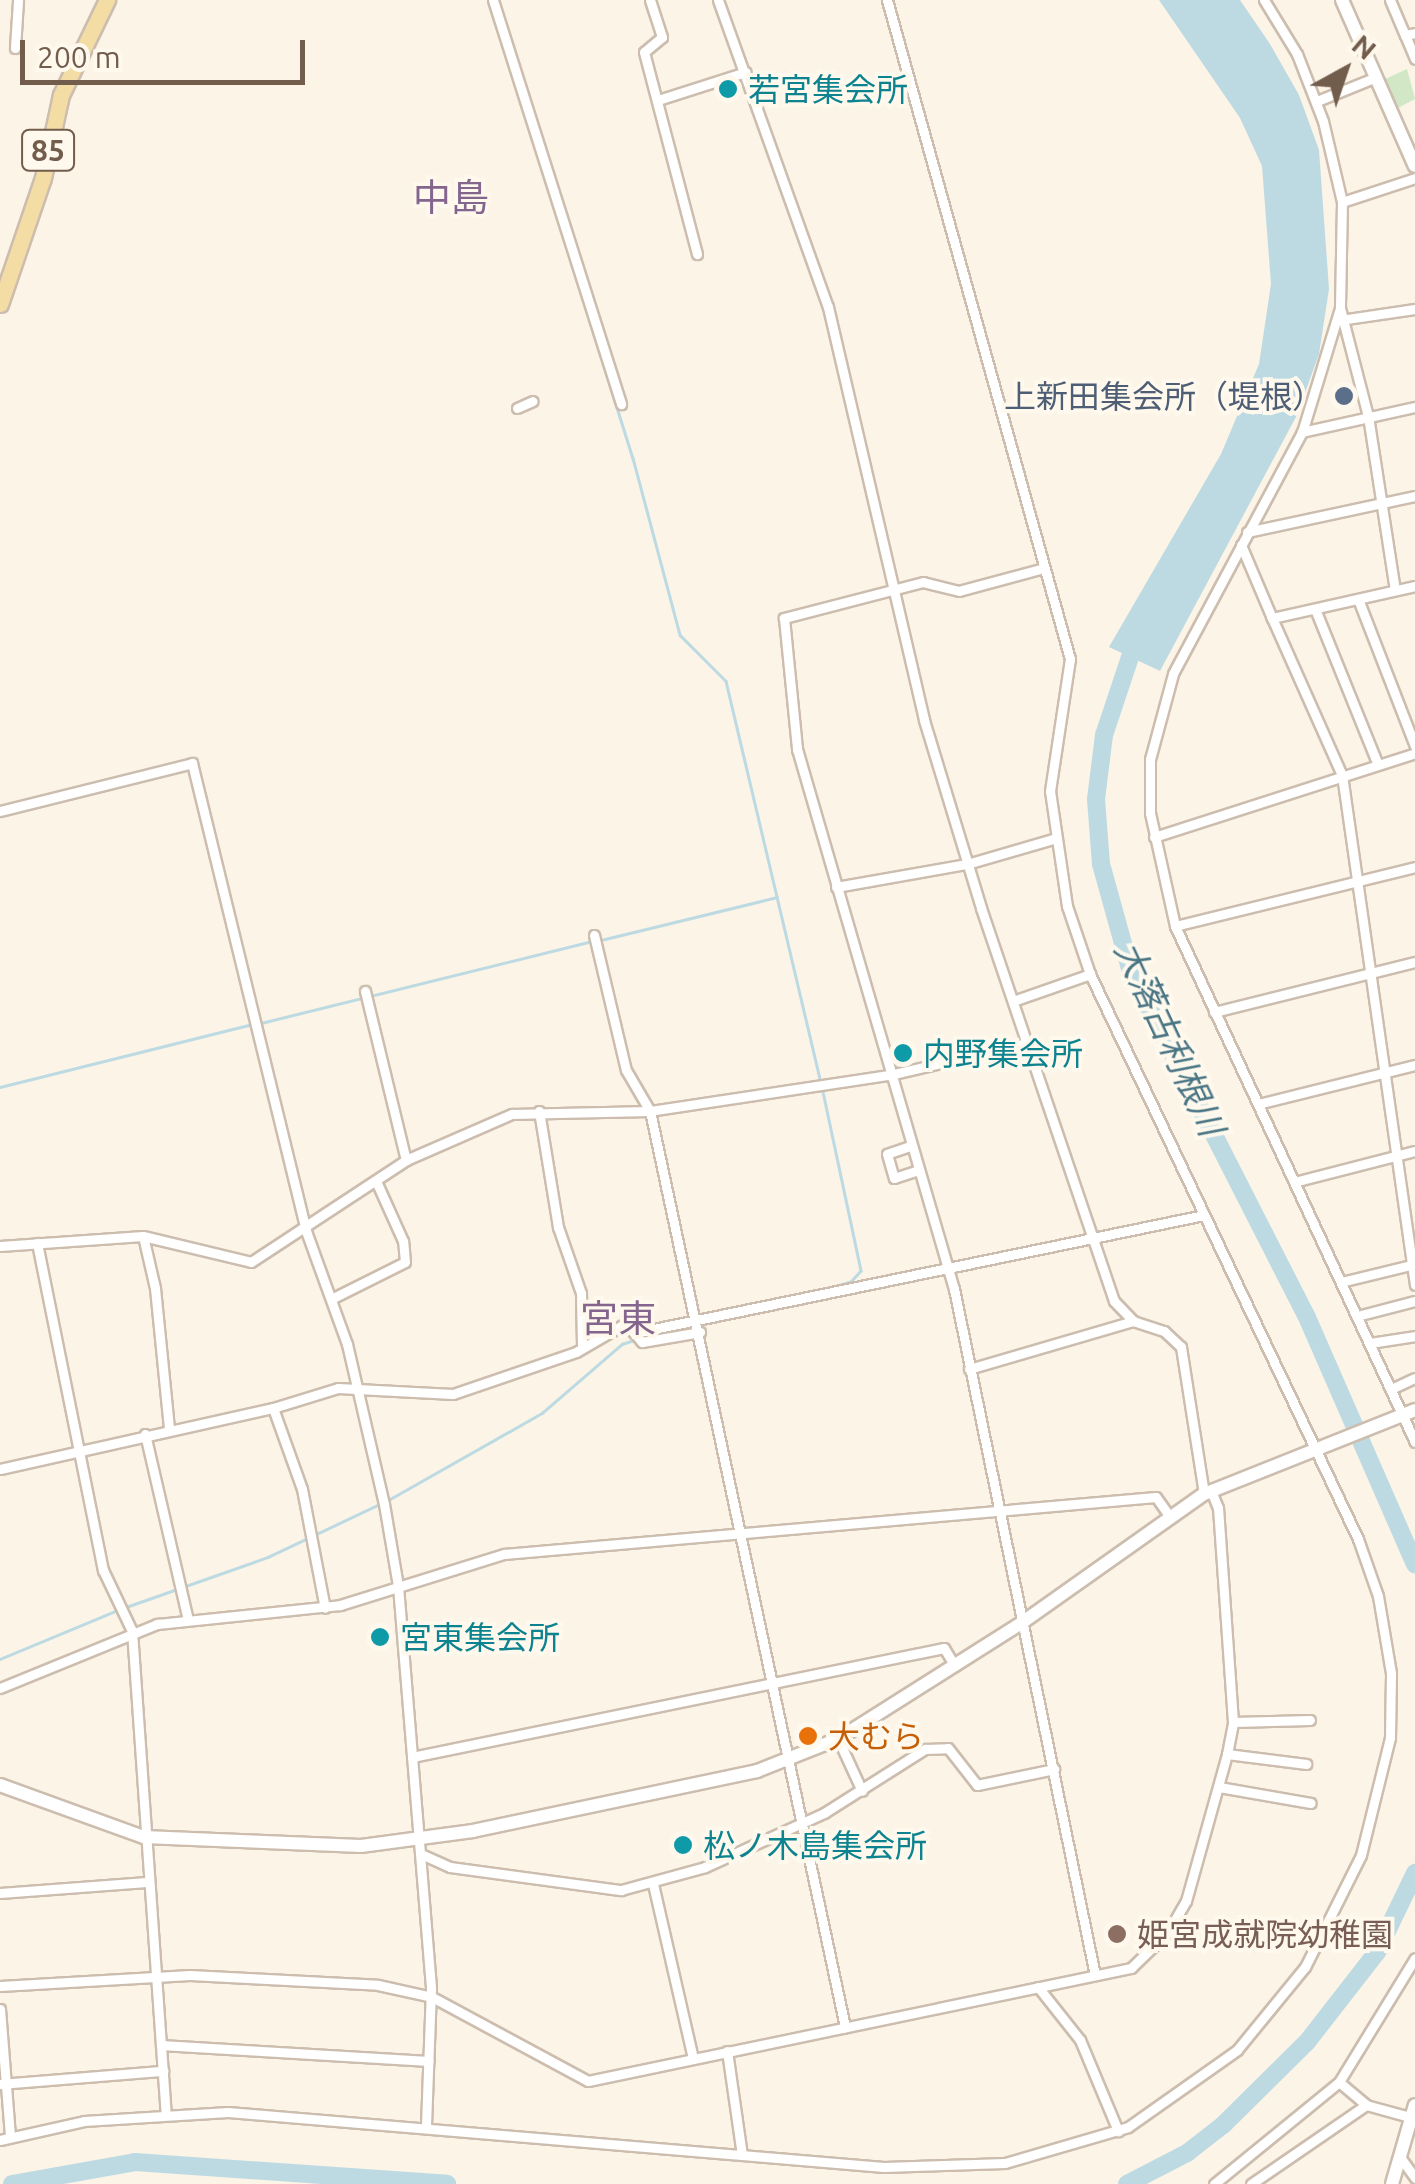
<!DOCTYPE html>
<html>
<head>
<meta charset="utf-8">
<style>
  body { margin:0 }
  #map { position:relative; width:1415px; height:2184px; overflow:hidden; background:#fbf4e7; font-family:Ubuntu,"Noto Sans JP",sans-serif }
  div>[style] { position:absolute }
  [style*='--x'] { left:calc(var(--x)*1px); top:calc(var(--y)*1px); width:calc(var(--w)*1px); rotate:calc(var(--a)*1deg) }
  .green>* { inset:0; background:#d1e7c6 }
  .water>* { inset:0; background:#bddae3 }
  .stream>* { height:2.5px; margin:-1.25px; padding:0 1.25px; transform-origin:1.25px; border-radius:1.25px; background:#bddae3 }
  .river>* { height:18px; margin:-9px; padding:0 9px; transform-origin:9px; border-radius:9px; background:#bddae3 }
  .roads { filter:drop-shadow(2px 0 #ccbdae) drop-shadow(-2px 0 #ccbdae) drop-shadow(0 2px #ccbdae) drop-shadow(0 -2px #ccbdae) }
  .street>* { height:9px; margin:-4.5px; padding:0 4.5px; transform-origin:4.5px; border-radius:4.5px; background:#fff }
  .secondary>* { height:12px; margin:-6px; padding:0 6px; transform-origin:6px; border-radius:6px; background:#fff }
  .primary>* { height:15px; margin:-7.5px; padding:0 7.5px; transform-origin:7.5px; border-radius:7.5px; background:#f4dca5 }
  .dots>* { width:28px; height:28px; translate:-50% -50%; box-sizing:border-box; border:5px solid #fef8ed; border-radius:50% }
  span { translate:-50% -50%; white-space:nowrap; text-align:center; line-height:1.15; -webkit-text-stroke:8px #fef8ed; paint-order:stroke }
  .shield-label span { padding:2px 8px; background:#fef8ed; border:2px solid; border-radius:8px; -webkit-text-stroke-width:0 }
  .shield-label { font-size:30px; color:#725d4d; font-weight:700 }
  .culture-label { font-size:32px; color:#0d838f }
  .left { translate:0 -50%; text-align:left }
  .service-label { font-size:32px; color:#4e5e75 }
  .right { translate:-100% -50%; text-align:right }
  .food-label { font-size:32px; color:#c56008 }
  .education-label { font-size:32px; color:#785e54 }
  .water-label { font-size:35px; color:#497584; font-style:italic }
  .quarter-label { font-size:38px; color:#84658e }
  .north { position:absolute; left:1295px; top:20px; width:100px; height:100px; -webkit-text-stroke:8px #fef8ed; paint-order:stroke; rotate:40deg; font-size:28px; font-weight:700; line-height:40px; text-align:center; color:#725d4d }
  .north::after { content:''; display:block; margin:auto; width:35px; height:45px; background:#725d4d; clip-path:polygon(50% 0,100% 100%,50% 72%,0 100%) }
  .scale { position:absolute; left:20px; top:40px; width:285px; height:45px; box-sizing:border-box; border:5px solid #725d4d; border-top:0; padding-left:12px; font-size:30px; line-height:35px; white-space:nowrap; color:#725d4d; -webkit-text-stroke:8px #fef8ed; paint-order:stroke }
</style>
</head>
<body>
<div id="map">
  <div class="green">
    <i style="clip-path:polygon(1407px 69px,1415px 99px,1396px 109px,1383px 80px)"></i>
  </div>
  <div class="water">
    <i style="clip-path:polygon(1159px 0,1240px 0,1270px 44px,1299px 95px,1319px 150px,1329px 289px,1319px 354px,1297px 415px,1160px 671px,1109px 647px,1221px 454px,1259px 364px,1271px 284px,1262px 166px,1240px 118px)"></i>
  </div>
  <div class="stream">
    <i style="--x:536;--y:149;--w:324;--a:72.6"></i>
    <i style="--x:633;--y:458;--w:183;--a:75.1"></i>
    <i style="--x:680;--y:635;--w:65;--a:45"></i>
    <i style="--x:726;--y:681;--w:409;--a:76.7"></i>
    <i style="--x:601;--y:940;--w:181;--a:-13.7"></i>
    <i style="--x:261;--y:1023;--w:342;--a:-13.9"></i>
    <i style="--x:0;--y:1087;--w:261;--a:-14"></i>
    <i style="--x:822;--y:1087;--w:188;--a:78"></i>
    <i style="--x:861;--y:1271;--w:15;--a:132"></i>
    <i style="--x:851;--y:1282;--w:19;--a:164"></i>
    <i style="--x:645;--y:1337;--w:31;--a:-15"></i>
    <i style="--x:126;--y:1607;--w:151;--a:-19.4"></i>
    <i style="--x:268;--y:1557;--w:135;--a:-25.4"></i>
    <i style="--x:390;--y:1499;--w:175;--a:-29.5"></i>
    <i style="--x:542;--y:1413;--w:106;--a:-40.8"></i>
    <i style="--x:622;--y:1344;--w:16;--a:-18"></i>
    <i style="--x:0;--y:1659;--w:128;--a:-22.6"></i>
  </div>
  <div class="river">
    <i style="--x:1137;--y:636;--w:104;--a:108.4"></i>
    <i style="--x:1104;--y:735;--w:64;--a:97.1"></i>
    <i style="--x:1096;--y:799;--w:65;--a:85.6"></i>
    <i style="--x:1101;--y:864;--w:112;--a:74.5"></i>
    <i style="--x:1131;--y:972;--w:385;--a:63"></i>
    <i style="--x:1306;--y:1315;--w:272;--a:66.4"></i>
    <i style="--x:12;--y:2184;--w:125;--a:-10.1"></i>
    <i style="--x:135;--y:2162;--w:313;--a:4"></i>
    <i style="--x:1127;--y:2184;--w:68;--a:-27.3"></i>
    <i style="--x:1187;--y:2153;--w:46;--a:-37.9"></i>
    <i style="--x:1223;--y:2125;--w:118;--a:-44.7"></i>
    <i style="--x:1307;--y:2042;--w:114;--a:-52.1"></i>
    <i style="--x:1377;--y:1952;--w:88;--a:-64.3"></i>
  </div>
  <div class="roads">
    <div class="street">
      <i style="--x:493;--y:0;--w:424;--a:72.4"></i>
      <i style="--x:650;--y:0;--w:39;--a:72"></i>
      <i style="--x:662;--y:37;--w:23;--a:140"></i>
      <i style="--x:644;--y:52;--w:209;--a:75.3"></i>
      <i style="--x:718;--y:0;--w:326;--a:70.3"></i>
      <i style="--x:828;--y:307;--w:424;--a:76.9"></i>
      <i style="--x:924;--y:720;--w:196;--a:73.1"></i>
      <i style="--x:981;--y:908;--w:415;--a:71.3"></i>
      <i style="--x:1114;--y:1301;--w:28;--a:46"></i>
      <i style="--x:1133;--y:1321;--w:33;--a:18"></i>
      <i style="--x:1164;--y:1331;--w:23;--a:43"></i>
      <i style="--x:1181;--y:1347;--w:149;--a:81.1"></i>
      <i style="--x:1264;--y:0;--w:63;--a:58.6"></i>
      <i style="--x:1297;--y:54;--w:72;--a:68.8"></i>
      <i style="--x:1323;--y:121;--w:83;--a:76.8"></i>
      <i style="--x:1342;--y:202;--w:106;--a:91.1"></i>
      <i style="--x:1340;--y:308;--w:130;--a:107"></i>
      <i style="--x:1302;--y:432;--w:274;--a:118.1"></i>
      <i style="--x:1173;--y:674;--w:88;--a:105.1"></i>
      <i style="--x:1150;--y:759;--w:54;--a:90"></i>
      <i style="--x:1150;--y:813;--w:116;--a:77.5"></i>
      <i style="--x:1175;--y:926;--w:569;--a:65.06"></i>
      <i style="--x:1390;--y:0;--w:38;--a:67"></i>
      <i style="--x:1405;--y:35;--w:10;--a:-11"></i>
      <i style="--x:1405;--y:35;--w:26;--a:67"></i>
      <i style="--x:15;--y:48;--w:48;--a:-86.4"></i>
      <i style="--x:658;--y:100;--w:92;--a:-17.7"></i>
      <i style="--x:1317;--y:101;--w:61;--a:-22"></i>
      <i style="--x:1342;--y:202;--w:77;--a:-18.2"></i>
      <i style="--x:1340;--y:308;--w:112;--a:75.5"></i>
      <i style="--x:1368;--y:416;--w:176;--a:81.2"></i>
      <i style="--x:1347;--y:319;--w:69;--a:-8.4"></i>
      <i style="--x:517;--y:408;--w:17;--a:-24"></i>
      <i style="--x:1302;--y:432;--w:116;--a:-12.5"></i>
      <i style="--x:1247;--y:532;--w:172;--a:-12.1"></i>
      <i style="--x:1241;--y:545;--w:79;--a:67"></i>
      <i style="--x:1044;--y:568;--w:88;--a:164.9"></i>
      <i style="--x:959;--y:591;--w:37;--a:-166"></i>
      <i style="--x:923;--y:582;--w:144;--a:165.5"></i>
      <i style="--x:784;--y:618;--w:132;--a:84.3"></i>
      <i style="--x:797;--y:749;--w:562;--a:73.79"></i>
      <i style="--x:954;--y:1289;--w:700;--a:78.39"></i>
      <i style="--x:1415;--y:586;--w:147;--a:167.4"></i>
      <i style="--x:1272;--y:618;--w:172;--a:66"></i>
      <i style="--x:1342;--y:775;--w:515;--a:81.85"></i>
      <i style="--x:1358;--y:599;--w:158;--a:68.8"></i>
      <i style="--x:1315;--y:609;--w:168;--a:68"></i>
      <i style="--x:0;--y:811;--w:198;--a:-14"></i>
      <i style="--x:192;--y:763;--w:482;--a:76.3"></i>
      <i style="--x:306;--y:1231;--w:120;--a:70.1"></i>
      <i style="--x:347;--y:1344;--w:164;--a:77"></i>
      <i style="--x:384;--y:1504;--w:83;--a:80.3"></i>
      <i style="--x:398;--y:1586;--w:404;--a:85.3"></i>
      <i style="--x:431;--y:1989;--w:138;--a:92.1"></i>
      <i style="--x:1154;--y:837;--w:274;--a:-17.8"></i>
      <i style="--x:836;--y:887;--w:133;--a:-10"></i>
      <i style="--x:967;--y:864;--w:90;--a:-16.2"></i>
      <i style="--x:1175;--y:926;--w:247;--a:-13.8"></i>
      <i style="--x:594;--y:935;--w:139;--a:76.7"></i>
      <i style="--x:626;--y:1070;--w:48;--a:59.7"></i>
      <i style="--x:650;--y:1111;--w:937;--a:77.98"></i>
      <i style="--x:365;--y:991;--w:174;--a:76.4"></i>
      <i style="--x:1013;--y:1001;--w:82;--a:-19.3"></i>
      <i style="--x:1214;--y:1012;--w:207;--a:-14"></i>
      <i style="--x:1258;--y:1104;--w:162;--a:-14"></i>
      <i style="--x:539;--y:1111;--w:118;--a:80.7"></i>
      <i style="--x:558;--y:1227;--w:70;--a:70.8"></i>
      <i style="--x:581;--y:1293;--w:51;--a:88.9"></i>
      <i style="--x:910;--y:1146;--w:24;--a:161"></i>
      <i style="--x:887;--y:1154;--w:25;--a:74"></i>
      <i style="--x:894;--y:1178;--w:25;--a:-18"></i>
      <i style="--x:1294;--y:1182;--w:125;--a:-14.4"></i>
      <i style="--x:143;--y:1236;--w:53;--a:77"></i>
      <i style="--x:155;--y:1288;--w:141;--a:84.3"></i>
      <i style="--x:37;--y:1243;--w:334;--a:78.6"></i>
      <i style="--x:103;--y:1570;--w:68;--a:64.6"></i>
      <i style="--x:132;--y:1631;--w:483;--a:86"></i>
      <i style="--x:0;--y:1246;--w:143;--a:-4"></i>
      <i style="--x:143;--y:1236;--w:111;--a:13.5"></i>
      <i style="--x:251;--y:1262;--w:186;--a:-33.3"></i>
      <i style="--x:406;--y:1160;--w:116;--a:-23.5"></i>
      <i style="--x:512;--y:1114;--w:138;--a:-1.2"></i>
      <i style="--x:650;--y:1111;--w:242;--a:-8.6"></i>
      <i style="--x:889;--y:1075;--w:142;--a:-13.1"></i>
      <i style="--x:1341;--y:1282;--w:76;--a:-13.7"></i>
      <i style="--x:333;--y:1298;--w:80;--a:-26.6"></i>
      <i style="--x:405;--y:1262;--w:21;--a:-95"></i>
      <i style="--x:403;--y:1241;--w:66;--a:-114.2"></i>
      <i style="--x:1357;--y:1316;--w:60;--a:-14.5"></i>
      <i style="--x:634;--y:1333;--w:582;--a:-11.7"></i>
      <i style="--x:1370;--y:1343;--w:46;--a:-8.8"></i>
      <i style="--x:969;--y:1369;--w:171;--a:-16.3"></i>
      <i style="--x:1391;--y:1389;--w:26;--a:-25"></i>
      <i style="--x:273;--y:1408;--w:86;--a:70.3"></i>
      <i style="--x:302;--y:1489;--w:121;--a:79.1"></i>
      <i style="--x:145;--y:1434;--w:191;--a:77"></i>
      <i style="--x:0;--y:1469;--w:280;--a:-12.6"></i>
      <i style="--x:273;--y:1408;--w:68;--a:-17.1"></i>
      <i style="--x:338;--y:1388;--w:115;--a:3"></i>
      <i style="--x:453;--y:1394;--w:130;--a:-18.9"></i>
      <i style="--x:576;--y:1352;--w:58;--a:-30.1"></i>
      <i style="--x:626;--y:1323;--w:25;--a:50"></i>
      <i style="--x:642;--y:1342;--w:59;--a:-9.8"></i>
      <i style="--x:0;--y:1688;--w:170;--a:-22.2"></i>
      <i style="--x:157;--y:1624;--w:184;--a:-5.9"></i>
      <i style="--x:340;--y:1605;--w:172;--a:-17.3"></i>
      <i style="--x:504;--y:1554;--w:654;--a:-5"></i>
      <i style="--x:1156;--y:1497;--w:21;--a:55"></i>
      <i style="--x:1233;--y:1722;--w:77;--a:-1.5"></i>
      <i style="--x:838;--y:1739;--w:57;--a:65.2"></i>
      <i style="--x:1227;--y:1754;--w:80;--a:7.2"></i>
      <i style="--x:412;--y:1757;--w:543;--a:-11.58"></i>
      <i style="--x:944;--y:1648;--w:21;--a:59"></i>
      <i style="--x:1219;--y:1787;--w:93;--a:9.9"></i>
      <i style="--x:421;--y:1854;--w:32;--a:24"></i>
      <i style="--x:450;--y:1867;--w:173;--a:7.7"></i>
      <i style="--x:621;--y:1890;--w:87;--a:-15.3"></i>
      <i style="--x:705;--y:1867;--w:131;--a:-24.4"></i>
      <i style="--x:824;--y:1813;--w:120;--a:-32.4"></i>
      <i style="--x:925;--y:1749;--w:23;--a:-2"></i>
      <i style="--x:948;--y:1748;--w:47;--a:51.9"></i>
      <i style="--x:977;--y:1785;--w:79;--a:-11.7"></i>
      <i style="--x:653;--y:1884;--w:179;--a:77.1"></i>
      <i style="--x:0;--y:1893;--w:147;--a:-4.3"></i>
      <i style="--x:0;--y:1986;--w:190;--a:-3.3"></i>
      <i style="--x:190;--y:1975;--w:188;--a:3"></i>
      <i style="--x:378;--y:1985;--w:55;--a:12.5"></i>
      <i style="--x:432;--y:1997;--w:177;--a:28.3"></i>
      <i style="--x:588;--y:2081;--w:555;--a:-11.76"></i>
      <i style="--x:1131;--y:1968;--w:52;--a:-44.2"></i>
      <i style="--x:1168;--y:1932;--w:36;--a:-60"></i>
      <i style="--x:1186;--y:1901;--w:153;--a:-74.4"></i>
      <i style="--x:1227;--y:1754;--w:33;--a:-79"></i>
      <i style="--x:1233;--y:1722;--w:215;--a:-94"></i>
      <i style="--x:1218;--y:1508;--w:18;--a:-112"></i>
      <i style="--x:1038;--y:1987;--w:68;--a:51.6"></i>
      <i style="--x:1080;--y:2040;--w:99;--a:67.3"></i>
      <i style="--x:0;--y:2009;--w:128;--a:85.5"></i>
      <i style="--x:161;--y:2045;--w:268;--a:3.4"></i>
      <i style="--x:727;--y:2051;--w:105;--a:81.8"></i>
      <i style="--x:1339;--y:2082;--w:35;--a:40"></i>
      <i style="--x:0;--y:2084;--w:164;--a:-4.6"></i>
      <i style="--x:0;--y:2140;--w:86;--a:-12.7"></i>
      <i style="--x:84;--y:2121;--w:144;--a:-3.6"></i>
      <i style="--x:228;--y:2112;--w:658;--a:4.79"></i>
      <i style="--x:884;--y:2167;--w:121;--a:-1.9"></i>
      <i style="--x:1005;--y:2163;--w:128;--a:-16.3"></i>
      <i style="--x:1128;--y:2127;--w:133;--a:-35.2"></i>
      <i style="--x:1237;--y:2050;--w:107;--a:-50.7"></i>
      <i style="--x:1305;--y:1967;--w:125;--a:-63.4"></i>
      <i style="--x:1361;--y:1855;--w:121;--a:-76.1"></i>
      <i style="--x:1390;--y:1738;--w:65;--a:-89.1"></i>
      <i style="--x:1391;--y:1673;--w:78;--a:-99.6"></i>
      <i style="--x:1378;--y:1596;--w:60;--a:-109.3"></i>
      <i style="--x:1358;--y:1539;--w:625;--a:-115.38"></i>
      <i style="--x:1090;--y:974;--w:72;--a:-108.7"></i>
      <i style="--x:1067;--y:906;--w:116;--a:-98.4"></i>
      <i style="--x:1050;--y:791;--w:134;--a:-81.4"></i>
      <i style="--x:1070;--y:659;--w:684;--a:-105.52"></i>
      <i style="--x:1400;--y:2157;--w:26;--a:54"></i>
      <i style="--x:1214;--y:2184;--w:161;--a:-39.2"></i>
      <i style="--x:1339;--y:2082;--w:145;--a:-58.5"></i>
      <i style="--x:1251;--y:2184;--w:140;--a:-34.5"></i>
      <i style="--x:1366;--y:2105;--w:46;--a:15.3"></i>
    </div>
    <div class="secondary">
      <i style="--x:1342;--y:0;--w:181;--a:66.3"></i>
      <i style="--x:0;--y:1785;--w:153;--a:19.9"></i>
      <i style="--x:144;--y:1837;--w:217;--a:2.4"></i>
      <i style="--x:361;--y:1846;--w:113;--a:-7.6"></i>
      <i style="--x:473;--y:1831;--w:290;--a:-11.9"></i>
      <i style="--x:757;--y:1771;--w:87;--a:-21.6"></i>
      <i style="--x:838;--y:1739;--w:219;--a:-32.3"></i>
      <i style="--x:1023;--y:1622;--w:222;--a:-35.3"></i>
      <i style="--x:1204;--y:1494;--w:227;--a:-21.7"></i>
      <i style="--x:1392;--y:2184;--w:82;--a:-73.8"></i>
    </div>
    <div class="primary">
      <i style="--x:0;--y:304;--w:133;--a:-71.2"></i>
      <i style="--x:43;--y:178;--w:85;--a:-77.8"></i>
      <i style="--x:61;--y:95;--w:106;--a:-64.2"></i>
    </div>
  </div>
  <div class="dots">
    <i style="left:728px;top:89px;background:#0f9aa8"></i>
    <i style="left:1344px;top:396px;background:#5c6f8a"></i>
    <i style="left:903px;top:1053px;background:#0f9aa8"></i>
    <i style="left:380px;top:1637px;background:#0f9aa8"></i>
    <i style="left:808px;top:1736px;background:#e8710a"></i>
    <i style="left:683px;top:1845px;background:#0f9aa8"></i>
    <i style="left:1117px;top:1934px;background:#8d6e63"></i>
  </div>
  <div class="shield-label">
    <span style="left:48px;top:150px">85</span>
  </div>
  <div class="culture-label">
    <span class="left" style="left:748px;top:89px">若宮集会所</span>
    <span class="left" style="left:923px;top:1053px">内野集会所</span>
    <span class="left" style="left:400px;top:1637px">宮東集会所</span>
    <span class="left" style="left:703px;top:1845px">松ノ木島集会所</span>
  </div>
  <div class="service-label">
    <span class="right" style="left:1324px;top:396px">上新田集会所（堤根）</span>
  </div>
  <div class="food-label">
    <span class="left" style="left:828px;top:1736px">大むら</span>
  </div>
  <div class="education-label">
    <span class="left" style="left:1137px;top:1934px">姫宮成就院幼稚園</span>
  </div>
  <div class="water-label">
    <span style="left:1170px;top:1038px;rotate:65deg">大落古利根川</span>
  </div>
  <div class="quarter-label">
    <span style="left:451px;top:198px">中島</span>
    <span style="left:618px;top:1319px">宮東</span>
  </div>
  <div class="north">N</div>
  <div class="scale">200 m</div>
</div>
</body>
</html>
